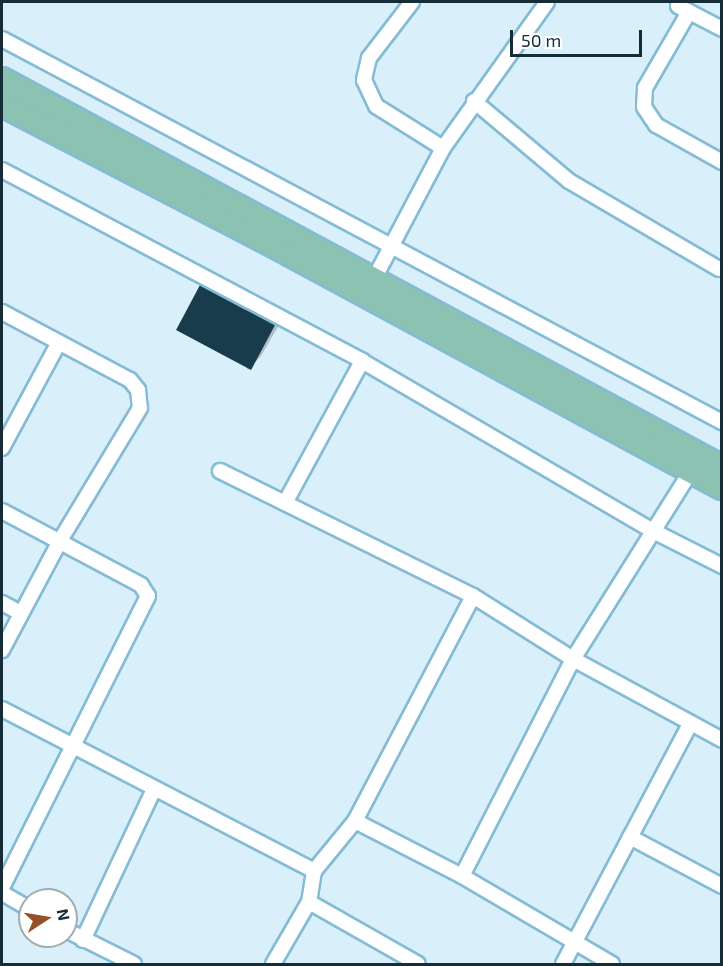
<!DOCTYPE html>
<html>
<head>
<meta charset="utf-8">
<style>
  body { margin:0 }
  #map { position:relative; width:723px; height:966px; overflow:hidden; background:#d9effa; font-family:"Exo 2",sans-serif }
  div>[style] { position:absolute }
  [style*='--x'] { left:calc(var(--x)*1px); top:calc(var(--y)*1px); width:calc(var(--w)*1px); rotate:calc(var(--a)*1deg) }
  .shadow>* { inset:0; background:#0003 }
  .building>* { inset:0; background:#193c4c; transform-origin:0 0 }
  .roads { filter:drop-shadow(2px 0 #84bbd5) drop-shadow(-2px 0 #84bbd5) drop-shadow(0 2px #84bbd5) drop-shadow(0 -2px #84bbd5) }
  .minor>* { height:14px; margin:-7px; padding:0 7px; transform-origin:7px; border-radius:7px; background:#fff }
  .primary>* { height:22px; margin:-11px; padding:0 11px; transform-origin:11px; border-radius:11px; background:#8cc2b2 }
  span { translate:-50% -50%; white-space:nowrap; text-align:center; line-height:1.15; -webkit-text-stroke:6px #fff; paint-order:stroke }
  .frame { position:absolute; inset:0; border:3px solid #162c36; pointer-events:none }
  .north { position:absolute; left:18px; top:888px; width:60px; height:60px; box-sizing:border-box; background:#fff; border:2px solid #a2abaf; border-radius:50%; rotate:78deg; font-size:16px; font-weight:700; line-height:24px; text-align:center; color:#162c36 }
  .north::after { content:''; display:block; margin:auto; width:21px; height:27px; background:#965026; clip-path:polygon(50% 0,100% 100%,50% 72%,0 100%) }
  .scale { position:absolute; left:510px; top:30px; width:132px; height:27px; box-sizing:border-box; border:3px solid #162c36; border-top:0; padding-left:8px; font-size:18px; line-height:21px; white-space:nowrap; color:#162c36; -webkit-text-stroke:4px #fff; paint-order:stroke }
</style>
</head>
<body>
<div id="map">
  <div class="shadow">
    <i style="clip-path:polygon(214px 273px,287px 311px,261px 356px,248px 370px,201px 286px)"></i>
  </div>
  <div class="building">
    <i style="left:200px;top:285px;width:85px;height:51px;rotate:28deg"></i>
  </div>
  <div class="roads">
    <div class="minor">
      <i style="--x:412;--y:2;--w:71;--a:127.5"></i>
      <i style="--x:369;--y:58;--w:23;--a:103"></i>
      <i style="--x:364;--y:80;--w:29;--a:65"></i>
      <i style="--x:376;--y:106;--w:79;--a:32.1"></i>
      <i style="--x:680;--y:2;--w:4;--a:117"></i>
      <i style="--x:678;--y:6;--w:50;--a:27.6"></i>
      <i style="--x:689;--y:12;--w:88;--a:120.1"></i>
      <i style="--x:645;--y:88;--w:19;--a:93"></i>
      <i style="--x:644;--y:107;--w:22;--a:56"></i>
      <i style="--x:656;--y:125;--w:76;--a:29.3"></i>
      <i style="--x:2;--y:39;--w:816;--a:28.01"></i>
      <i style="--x:474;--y:101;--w:124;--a:40.1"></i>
      <i style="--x:569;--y:181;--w:174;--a:30.4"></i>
      <i style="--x:2;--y:170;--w:408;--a:27.9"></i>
      <i style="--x:362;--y:361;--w:335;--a:30.3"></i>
      <i style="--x:651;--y:530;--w:80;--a:26.9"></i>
      <i style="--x:374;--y:279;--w:148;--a:-62.2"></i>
      <i style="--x:443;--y:148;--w:179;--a:-54.5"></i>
      <i style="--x:2;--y:312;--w:145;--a:28"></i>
      <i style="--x:130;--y:380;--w:13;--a:51"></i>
      <i style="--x:138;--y:390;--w:18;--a:84"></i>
      <i style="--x:140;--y:408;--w:153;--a:121.1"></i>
      <i style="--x:61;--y:539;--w:126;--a:118"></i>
      <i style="--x:2;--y:448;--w:120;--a:-61.7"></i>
      <i style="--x:220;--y:471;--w:282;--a:26.3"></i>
      <i style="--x:473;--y:596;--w:118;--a:32.2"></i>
      <i style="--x:573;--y:659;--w:170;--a:28.5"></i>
      <i style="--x:285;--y:503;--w:162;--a:-61.5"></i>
      <i style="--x:2;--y:511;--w:157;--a:28"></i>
      <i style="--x:141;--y:585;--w:13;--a:58"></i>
      <i style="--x:148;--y:596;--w:326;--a:116.6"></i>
      <i style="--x:2;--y:603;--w:21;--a:28"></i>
      <i style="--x:2;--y:709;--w:352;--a:27.4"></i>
      <i style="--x:314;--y:871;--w:31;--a:99"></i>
      <i style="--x:309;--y:902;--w:125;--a:29.6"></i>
      <i style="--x:355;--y:821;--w:120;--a:27.2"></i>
      <i style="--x:462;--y:876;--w:174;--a:30.4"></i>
      <i style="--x:630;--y:837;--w:104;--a:28"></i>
      <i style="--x:314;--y:871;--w:65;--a:-50.6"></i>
      <i style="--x:355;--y:821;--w:254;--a:-62.3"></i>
      <i style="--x:462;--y:876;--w:244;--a:-62.9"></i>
      <i style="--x:573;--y:659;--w:222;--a:-57.9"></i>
      <i style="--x:2;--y:893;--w:32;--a:30"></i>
      <i style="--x:66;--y:930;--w:76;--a:26.6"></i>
      <i style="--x:83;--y:940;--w:167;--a:-64.8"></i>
      <i style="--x:273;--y:964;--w:72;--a:-59.9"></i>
      <i style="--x:563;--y:964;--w:272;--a:-62.1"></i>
    </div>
    <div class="primary">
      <i style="--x:2;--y:79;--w:818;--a:28.32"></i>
      <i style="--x:2;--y:105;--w:323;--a:27.4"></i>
      <i style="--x:289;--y:254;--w:492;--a:28.4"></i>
    </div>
  </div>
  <div class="frame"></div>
  <div class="north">N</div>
  <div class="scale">50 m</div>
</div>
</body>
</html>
